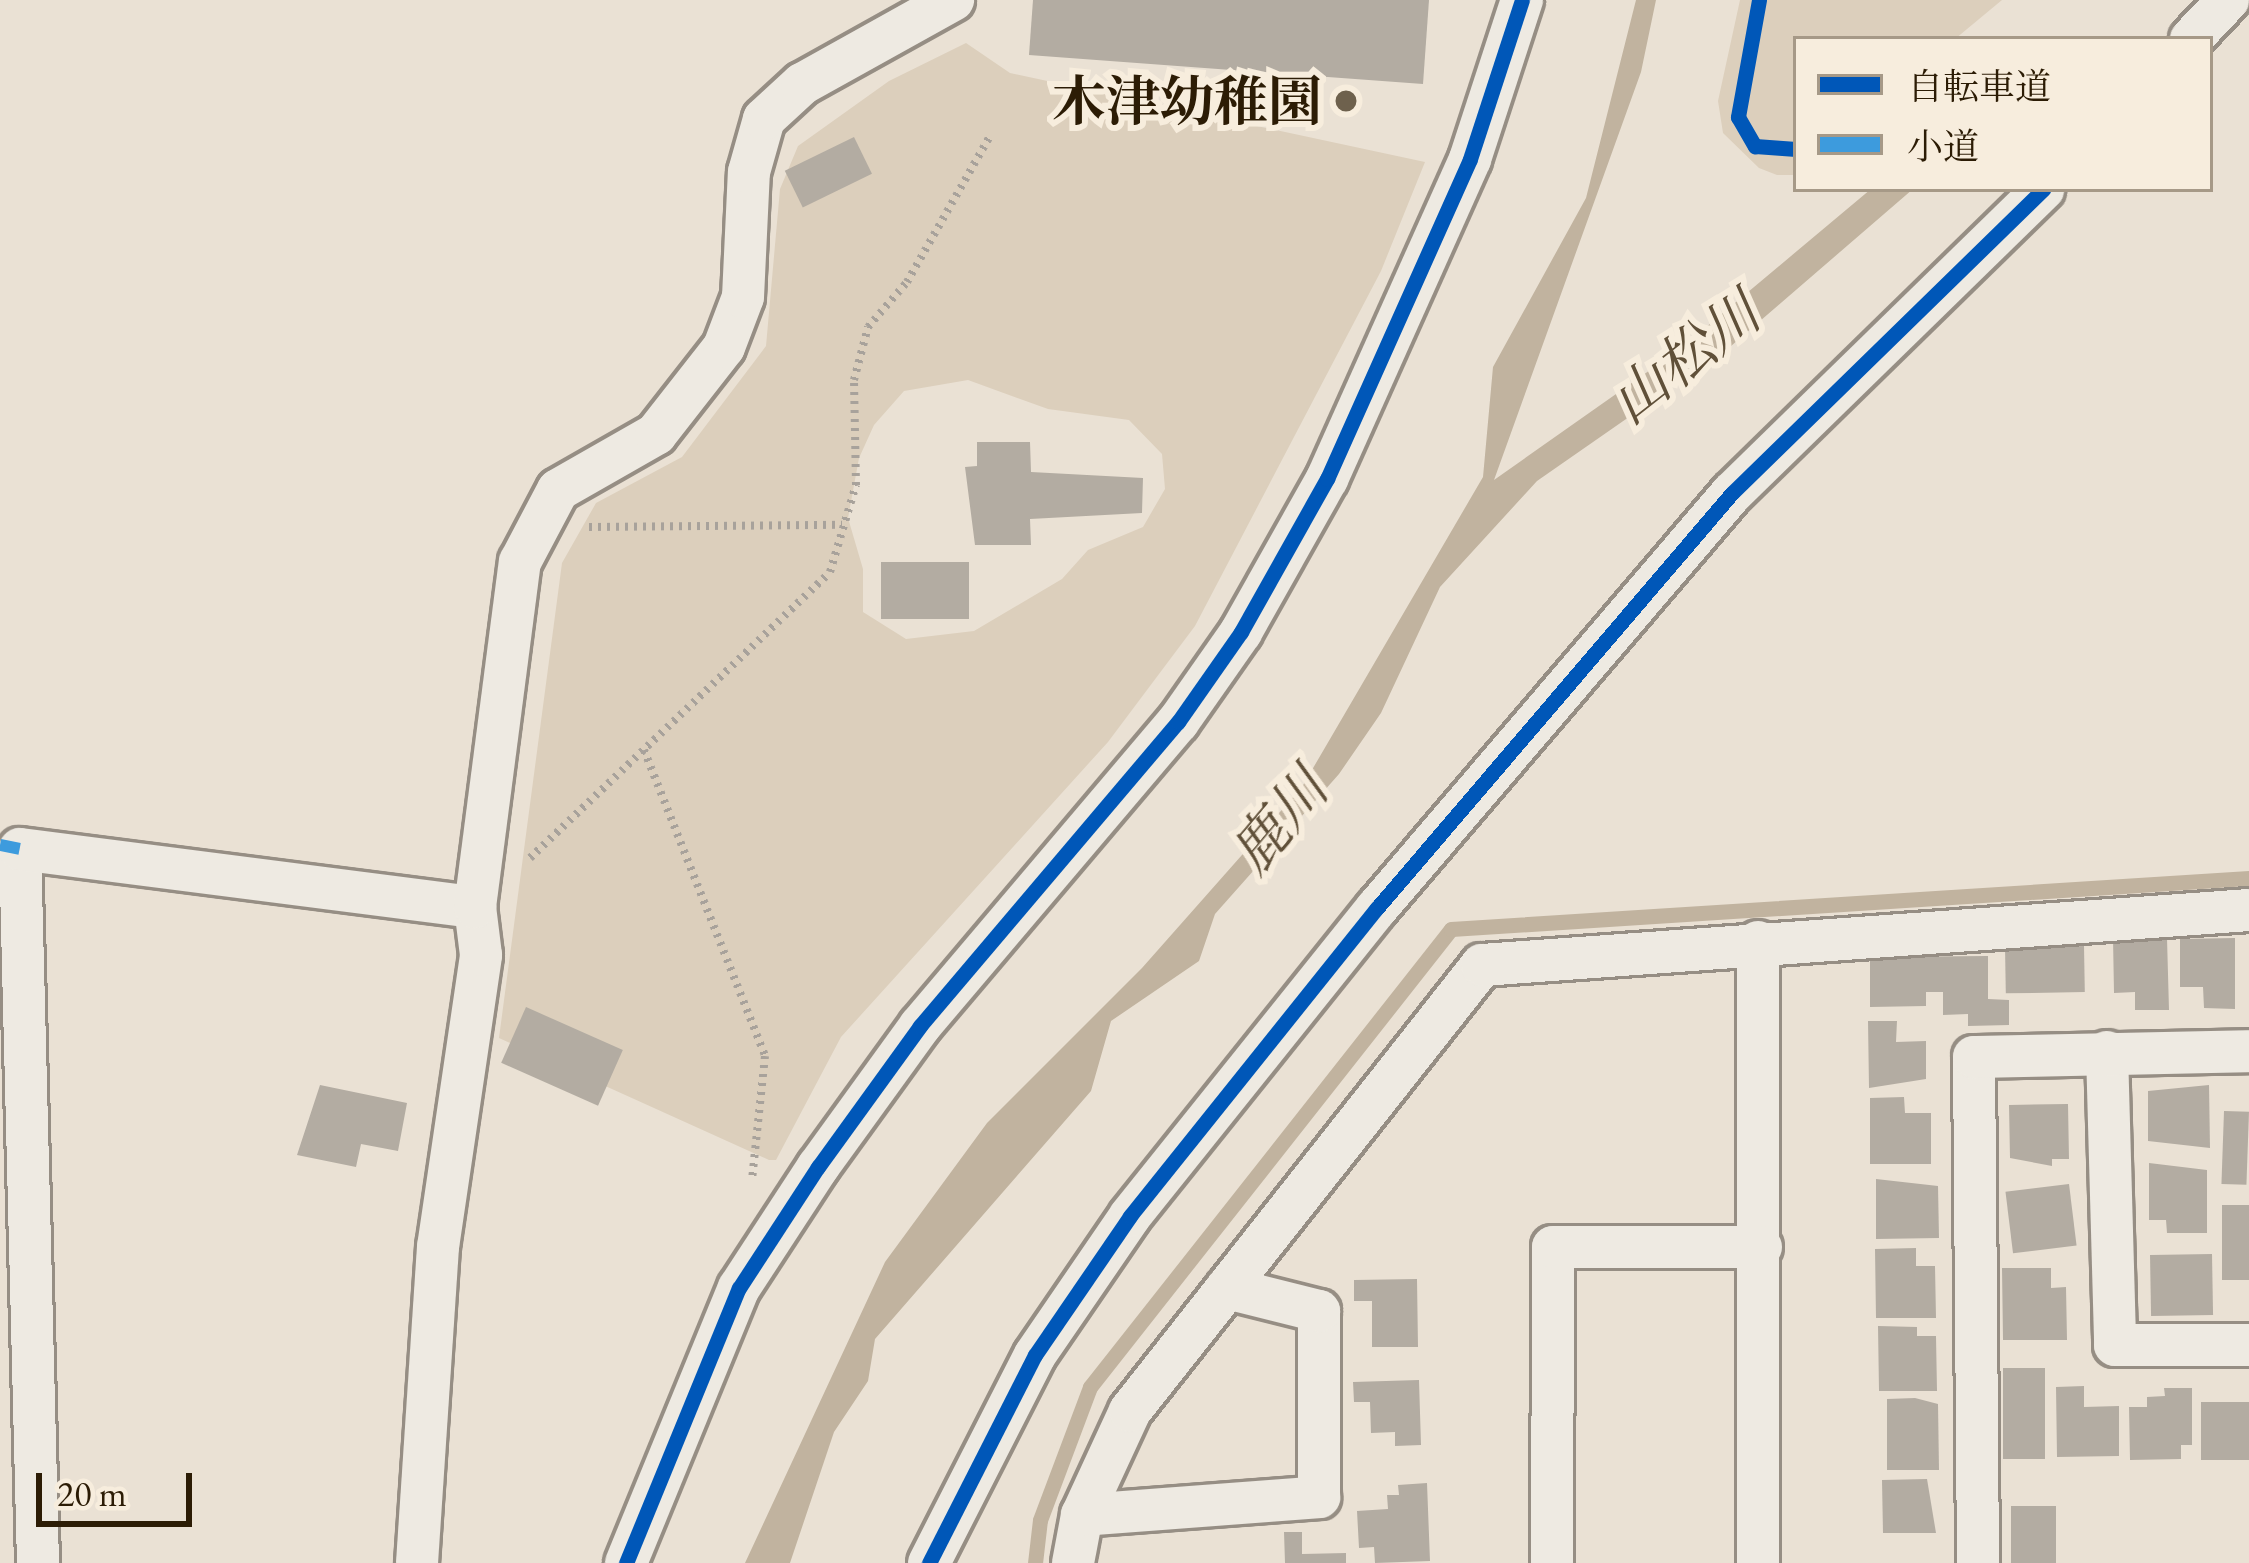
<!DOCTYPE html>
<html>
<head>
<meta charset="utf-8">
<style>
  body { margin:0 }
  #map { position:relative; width:2249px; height:1563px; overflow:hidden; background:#eae1d4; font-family:"EB Garamond","Noto Serif JP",serif }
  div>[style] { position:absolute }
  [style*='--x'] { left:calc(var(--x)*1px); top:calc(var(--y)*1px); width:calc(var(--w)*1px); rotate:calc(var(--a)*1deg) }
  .green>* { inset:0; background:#dccfbc }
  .water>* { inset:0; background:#c1b39f }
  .stream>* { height:15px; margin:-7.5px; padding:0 7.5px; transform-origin:7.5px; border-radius:7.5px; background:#c1b39f }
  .building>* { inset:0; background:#b3aca2; transform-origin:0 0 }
  .path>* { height:8px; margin-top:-4px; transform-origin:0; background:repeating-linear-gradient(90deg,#a8a29b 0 3px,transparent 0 9px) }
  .roads { filter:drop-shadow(3px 0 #968e84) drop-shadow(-3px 0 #968e84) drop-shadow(0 3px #968e84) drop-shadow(0 -3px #968e84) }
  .street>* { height:42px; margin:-21px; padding:0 21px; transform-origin:21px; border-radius:21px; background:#eeeae2 }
  .quiet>* { height:12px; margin-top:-6px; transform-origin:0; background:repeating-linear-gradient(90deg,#3d9bdd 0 24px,transparent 0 36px) }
  .cycleway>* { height:15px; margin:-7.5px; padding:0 7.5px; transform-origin:7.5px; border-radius:7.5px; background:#0057b8 }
  .dots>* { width:33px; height:33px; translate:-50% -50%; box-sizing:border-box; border:6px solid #f7eddd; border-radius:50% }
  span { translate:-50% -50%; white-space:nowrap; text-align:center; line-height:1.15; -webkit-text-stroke:12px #f7eddd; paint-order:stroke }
  .poi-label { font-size:54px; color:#2c1c05; font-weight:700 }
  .right { translate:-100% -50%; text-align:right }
  .water-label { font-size:57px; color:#605039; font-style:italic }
  .legend { position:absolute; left:1793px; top:36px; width:420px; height:156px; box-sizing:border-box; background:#f7eddd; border:3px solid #a69987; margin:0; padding:15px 21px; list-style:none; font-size:36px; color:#2c1c05 }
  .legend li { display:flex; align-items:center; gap:24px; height:60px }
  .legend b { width:60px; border:3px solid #a69987 }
  .scale { position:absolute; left:36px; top:1473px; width:156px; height:54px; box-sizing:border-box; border:6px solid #2c1c05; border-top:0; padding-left:15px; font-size:36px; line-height:42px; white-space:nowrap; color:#2c1c05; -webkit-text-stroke:9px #f7eddd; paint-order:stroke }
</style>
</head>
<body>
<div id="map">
  <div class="green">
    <i style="clip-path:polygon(1740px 0,2002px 0,1955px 39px,1796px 39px,1796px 175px,1777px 175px,1759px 168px,1723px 133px,1718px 101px)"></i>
    <i style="clip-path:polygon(evenodd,966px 43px,1010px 73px,1425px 162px,1381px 271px,1195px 626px,1108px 742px,841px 1037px,776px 1160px,769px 1160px,499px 1038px,562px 563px,596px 503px,682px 457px,766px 346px,780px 189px,798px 146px,889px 81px,966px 43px,968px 380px,1048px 409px,1129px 420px,1162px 454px,1165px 489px,1143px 527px,1088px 550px,1062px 579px,974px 631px,906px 639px,863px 612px,863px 569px,848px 518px,859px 458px,874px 425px,904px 391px,968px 380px)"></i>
  </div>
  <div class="water">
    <i style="clip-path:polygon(1636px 0,1656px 0,1641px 72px,1494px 480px,1680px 349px,1871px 189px,1913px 189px,1731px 346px,1537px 481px,1440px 587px,1381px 713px,1339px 774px,1215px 914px,1199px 961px,1111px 1021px,1091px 1091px,875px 1339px,868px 1381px,834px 1432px,790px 1563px,745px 1563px,885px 1262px,987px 1123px,1142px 968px,1302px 787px,1483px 477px,1493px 367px,1586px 198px)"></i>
  </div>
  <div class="stream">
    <i style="--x:1035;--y:1563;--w:43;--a:-83.4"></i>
    <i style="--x:1040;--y:1520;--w:142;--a:-69.4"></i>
    <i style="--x:1090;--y:1387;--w:583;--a:-51.75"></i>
    <i style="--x:1451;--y:929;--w:800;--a:-3.66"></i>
  </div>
  <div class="building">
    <i style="clip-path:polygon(1033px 0,1429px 0,1423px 84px,1029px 55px)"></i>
    <i style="left:854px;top:137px;width:41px;height:77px;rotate:64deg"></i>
    <i style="clip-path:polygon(977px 442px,1030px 442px,1031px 472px,1143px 478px,1142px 513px,1030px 519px,1031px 545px,975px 545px,965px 467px,977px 466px)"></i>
    <i style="left:881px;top:562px;width:88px;height:57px"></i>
    <i style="clip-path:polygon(2113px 938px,2167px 938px,2169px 1010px,2135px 1010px,2135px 992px,2114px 993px)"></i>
    <i style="clip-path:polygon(2235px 938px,2235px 1009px,2204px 1008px,2203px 987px,2180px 987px,2180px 939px)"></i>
    <i style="left:2084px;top:946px;width:46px;height:79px;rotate:89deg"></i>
    <i style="clip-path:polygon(1988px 956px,1988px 999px,2009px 1000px,2009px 1025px,1968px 1026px,1968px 1014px,1943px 1015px,1943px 992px,1926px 992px,1926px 1006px,1870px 1007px,1870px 957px)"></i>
    <i style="left:526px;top:1007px;width:106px;height:61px;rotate:24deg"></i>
    <i style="clip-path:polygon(1868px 1021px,1897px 1021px,1896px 1042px,1926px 1041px,1926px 1079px,1869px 1088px)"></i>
    <i style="clip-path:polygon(320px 1085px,407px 1103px,398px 1151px,361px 1144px,356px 1167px,297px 1155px)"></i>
    <i style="clip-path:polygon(2209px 1085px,2210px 1148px,2148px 1141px,2148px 1091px)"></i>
    <i style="clip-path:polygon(1904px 1097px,1905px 1113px,1931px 1113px,1931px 1164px,1870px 1164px,1870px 1098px)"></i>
    <i style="clip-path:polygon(2068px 1104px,2069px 1159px,2052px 1159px,2052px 1166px,2010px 1158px,2009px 1105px)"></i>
    <i style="left:2224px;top:1111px;width:25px;height:73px;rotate:2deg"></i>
    <i style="clip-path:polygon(2149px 1163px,2207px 1170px,2207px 1233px,2167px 1233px,2166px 1220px,2149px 1220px)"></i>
    <i style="clip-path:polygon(1876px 1179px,1938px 1186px,1939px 1238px,1876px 1239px)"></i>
    <i style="left:2069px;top:1184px;width:62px;height:64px;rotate:83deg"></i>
    <i style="left:2222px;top:1205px;width:27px;height:75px"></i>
    <i style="clip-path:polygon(1916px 1248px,1916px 1266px,1935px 1266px,1936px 1318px,1876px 1318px,1875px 1249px)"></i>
    <i style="left:2212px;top:1254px;width:61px;height:62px;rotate:89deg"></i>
    <i style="clip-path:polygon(2002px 1268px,2051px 1268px,2051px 1288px,2066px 1287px,2067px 1340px,2003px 1340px)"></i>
    <i style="clip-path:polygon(1417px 1279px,1418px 1347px,1372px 1347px,1372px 1301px,1354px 1301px,1354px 1280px)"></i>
    <i style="clip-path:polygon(1878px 1326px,1917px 1327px,1917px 1336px,1936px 1336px,1937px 1391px,1879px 1391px)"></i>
    <i style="left:2003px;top:1368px;width:42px;height:91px"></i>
    <i style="clip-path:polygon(1419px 1380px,1421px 1445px,1395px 1446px,1395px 1432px,1371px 1433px,1370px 1402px,1354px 1402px,1353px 1382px)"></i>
    <i style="clip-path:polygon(2084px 1386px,2084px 1407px,2119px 1406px,2119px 1456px,2057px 1457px,2056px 1387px)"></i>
    <i style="clip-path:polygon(2164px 1388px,2192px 1388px,2192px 1445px,2181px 1445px,2181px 1459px,2130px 1460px,2129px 1407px,2147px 1407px,2147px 1397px,2165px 1396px)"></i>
    <i style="clip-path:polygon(1915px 1398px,1938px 1404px,1939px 1470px,1887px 1470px,1887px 1399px)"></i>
    <i style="left:2201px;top:1402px;width:48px;height:58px"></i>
    <i style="clip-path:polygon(1927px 1479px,1936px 1533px,1883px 1533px,1882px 1480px)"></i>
    <i style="clip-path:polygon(1427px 1483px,1430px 1561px,1375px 1563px,1374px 1547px,1359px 1548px,1357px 1511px,1388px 1509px,1387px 1495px,1399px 1495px,1398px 1485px)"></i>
    <i style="left:2056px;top:1506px;width:57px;height:45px;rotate:90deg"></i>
    <i style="clip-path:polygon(1284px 1532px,1302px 1532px,1302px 1554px,1346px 1553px,1346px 1563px,1285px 1563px)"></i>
  </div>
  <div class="path">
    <i style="--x:589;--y:527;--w:253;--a:-0.5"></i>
    <i style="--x:644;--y:750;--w:329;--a:68.4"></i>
    <i style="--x:765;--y:1056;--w:124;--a:96"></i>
    <i style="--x:530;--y:858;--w:414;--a:-43.6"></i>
    <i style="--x:830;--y:572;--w:91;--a:-73.4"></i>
    <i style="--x:856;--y:485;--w:105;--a:-91.1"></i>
    <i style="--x:854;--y:380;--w:55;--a:-75.2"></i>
    <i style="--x:868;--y:327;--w:60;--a:-49.1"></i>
    <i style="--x:907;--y:282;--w:168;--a:-60.4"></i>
  </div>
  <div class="roads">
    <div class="street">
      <i style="--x:2191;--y:39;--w:54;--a:-46.5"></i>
      <i style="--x:1758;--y:942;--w:621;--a:90"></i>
      <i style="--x:2107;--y:1052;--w:293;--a:88.4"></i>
      <i style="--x:2115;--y:1345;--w:134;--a:0"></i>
      <i style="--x:1082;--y:1515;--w:238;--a:-4.3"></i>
      <i style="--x:1319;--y:1497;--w:186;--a:-90"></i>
      <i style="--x:1319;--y:1311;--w:95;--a:-166"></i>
      <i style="--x:38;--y:1563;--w:714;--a:-91.44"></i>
      <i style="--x:20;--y:849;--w:459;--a:7.3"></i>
      <i style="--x:417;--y:1563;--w:317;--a:-86.2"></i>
      <i style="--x:438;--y:1247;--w:295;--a:-81.6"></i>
      <i style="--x:481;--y:955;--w:48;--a:-97.1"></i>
      <i style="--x:475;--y:907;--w:348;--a:-82.6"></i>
      <i style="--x:520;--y:562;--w:81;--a:-62.2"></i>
      <i style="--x:558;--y:490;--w:113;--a:-29.7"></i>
      <i style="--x:656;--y:434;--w:110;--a:-52"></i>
      <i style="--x:724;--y:347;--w:53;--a:-69.2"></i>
      <i style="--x:743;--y:297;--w:125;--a:-87.3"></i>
      <i style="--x:749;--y:172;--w:55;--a:-74.2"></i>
      <i style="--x:764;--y:119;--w:52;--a:-42.6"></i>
      <i style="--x:802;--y:84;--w:173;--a:-29.1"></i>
      <i style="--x:626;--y:1563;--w:297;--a:-67.7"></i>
      <i style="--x:739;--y:1288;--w:145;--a:-56.9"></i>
      <i style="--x:818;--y:1167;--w:174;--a:-54.1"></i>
      <i style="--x:920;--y:1026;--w:399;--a:-49.7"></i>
      <i style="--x:1178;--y:722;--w:110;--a:-55"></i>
      <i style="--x:1241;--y:632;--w:176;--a:-60.7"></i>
      <i style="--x:1327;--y:479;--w:350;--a:-65.9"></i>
      <i style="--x:1470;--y:159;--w:167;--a:-71.9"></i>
      <i style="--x:929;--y:1563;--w:233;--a:-63"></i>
      <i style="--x:1035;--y:1355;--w:168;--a:-55.6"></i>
      <i style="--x:1130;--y:1216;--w:395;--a:-51.3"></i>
      <i style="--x:1377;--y:908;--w:546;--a:-49.46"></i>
      <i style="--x:1732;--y:493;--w:435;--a:-44.3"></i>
      <i style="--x:1073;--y:1563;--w:49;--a:-79.4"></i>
      <i style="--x:1082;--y:1515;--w:115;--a:-65.2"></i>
      <i style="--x:1130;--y:1411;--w:568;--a:-51.72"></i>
      <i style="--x:1482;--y:965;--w:769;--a:-4.1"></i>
      <i style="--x:1552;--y:1563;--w:316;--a:-89.8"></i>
      <i style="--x:1553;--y:1247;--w:208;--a:0"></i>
      <i style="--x:1978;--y:1563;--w:506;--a:-90.45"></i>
      <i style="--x:1974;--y:1057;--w:275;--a:-1.2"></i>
    </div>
  </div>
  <div class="quiet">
    <i style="--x:0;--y:845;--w:20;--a:11"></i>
  </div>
  <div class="cycleway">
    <i style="--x:1759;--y:0;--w:119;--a:100.2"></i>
    <i style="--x:1738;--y:117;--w:34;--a:60"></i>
    <i style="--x:1755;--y:146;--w:41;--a:4.2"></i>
    <i style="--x:626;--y:1563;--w:297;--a:-67.7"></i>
    <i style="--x:739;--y:1288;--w:145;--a:-56.9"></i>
    <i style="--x:818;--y:1167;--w:174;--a:-54.1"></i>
    <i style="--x:920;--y:1026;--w:399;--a:-49.7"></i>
    <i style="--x:1178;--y:722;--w:110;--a:-55"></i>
    <i style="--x:1241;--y:632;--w:176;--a:-60.7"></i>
    <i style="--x:1327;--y:479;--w:350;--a:-65.9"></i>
    <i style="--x:1470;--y:159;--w:167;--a:-71.9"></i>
    <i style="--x:929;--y:1563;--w:233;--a:-63"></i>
    <i style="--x:1035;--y:1355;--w:168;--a:-55.6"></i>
    <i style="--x:1130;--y:1216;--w:395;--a:-51.3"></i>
    <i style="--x:1377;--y:908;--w:546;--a:-49.46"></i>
    <i style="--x:1732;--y:493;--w:435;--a:-44.3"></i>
  </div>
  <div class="dots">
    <i style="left:1346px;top:101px;background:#6e614d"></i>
  </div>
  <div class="poi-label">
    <span class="right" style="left:1322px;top:101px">木津幼稚園</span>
  </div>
  <div class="water-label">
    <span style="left:1685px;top:358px;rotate:-38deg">山松川</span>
    <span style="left:1279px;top:821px;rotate:-50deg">鹿川</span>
  </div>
  <ul class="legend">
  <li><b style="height:15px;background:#0057b8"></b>自転車道</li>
  <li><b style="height:15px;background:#3d9bdd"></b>小道</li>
  </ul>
  <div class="scale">20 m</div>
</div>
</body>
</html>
